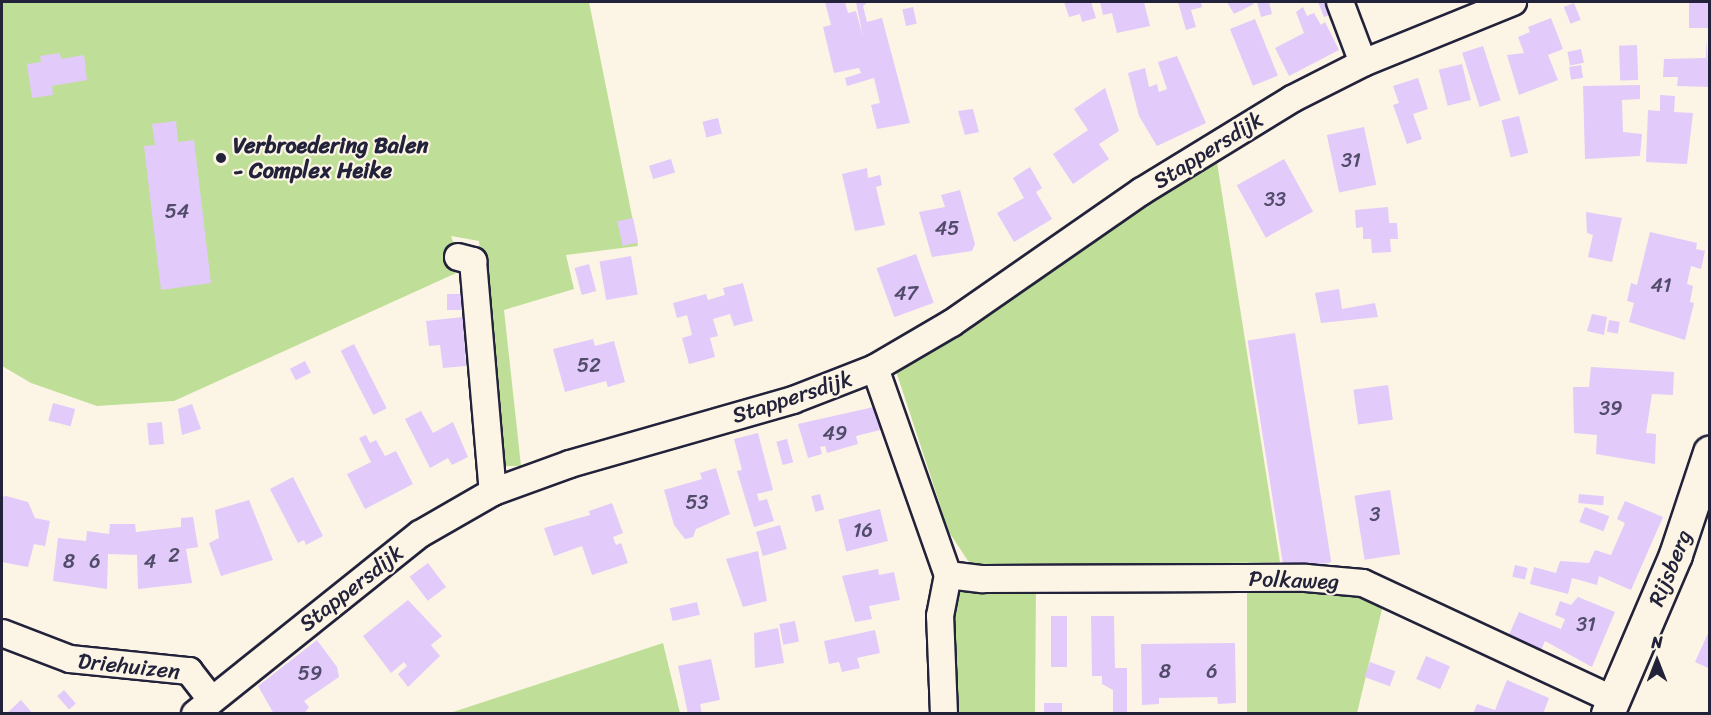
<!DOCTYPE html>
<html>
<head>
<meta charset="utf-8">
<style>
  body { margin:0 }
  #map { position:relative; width:1711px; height:715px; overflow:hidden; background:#fcf5e5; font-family:Sriracha,sans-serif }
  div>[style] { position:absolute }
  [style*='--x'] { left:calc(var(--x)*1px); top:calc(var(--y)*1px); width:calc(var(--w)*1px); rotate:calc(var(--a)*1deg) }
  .green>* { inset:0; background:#bfdf98 }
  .building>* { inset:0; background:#e2cafa; transform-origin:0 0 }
  .roads { filter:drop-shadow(2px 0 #22223b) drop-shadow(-2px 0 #22223b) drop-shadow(0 2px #22223b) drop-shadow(0 -2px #22223b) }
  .minor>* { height:26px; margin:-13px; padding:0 13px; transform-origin:13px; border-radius:13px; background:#fcf5e5 }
  .major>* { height:32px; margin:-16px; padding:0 16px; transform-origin:16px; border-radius:16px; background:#fcf5e5 }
  .dots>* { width:16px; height:16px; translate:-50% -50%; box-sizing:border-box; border:3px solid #fcf5e5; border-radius:50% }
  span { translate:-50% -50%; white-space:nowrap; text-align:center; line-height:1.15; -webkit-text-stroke:4.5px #fcf5e5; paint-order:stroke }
  .number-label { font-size:20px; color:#524c6b }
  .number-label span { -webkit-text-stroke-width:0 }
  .poi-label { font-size:22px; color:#22223b; font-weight:700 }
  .left { translate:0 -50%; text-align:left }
  .street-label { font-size:22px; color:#22223b }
  .frame { position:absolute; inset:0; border:3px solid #22223b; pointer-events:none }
  .north { position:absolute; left:1627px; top:631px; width:60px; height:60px; -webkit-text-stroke:4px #fcf5e5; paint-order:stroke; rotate:0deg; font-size:16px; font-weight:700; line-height:24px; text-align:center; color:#22223b }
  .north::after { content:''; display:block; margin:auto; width:21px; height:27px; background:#22223b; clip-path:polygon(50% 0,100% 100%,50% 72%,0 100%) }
</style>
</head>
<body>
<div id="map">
  <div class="green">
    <i style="clip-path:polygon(2px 2px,589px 2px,638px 246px,566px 255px,574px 289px,504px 310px,521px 466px,499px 466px,479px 241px,451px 236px,463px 270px,174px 401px,97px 406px,31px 383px,2px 366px)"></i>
    <i style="clip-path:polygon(1217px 162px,1280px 562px,988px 567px,968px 561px,949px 532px,896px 371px,1143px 205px)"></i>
    <i style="clip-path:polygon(1247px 585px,1344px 590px,1384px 601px,1357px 713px,1247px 713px)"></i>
    <i style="clip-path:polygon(1036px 586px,1035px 713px,951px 713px,947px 607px,956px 588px)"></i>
    <i style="clip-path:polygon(663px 643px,680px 713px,450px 713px)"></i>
  </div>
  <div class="building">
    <i style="clip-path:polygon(825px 2px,845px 2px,848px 13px,856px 11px,863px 37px,856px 2px,868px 2px,863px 6px,867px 22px,882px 18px,910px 123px,877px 129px,871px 105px,880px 103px,874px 78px,847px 86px,845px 78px,861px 73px,859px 68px,834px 73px,823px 27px,831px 25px)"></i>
    <i style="clip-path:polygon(1064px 2px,1091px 2px,1096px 18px,1082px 22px,1080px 14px,1069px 17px)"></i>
    <i style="clip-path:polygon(1100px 2px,1144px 2px,1150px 26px,1117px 33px,1112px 13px,1103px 15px)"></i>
    <i style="clip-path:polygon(1178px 2px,1201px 2px,1202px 7px,1191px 10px,1196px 27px,1186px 30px)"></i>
    <i style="clip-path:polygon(1227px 2px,1253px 2px,1254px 4px,1234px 14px)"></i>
    <i style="clip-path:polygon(1257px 2px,1269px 2px,1272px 14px,1261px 17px)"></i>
    <i style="clip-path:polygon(1318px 2px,1330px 2px,1335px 13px,1324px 17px)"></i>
    <i style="left:1689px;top:2px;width:21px;height:26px"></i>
    <i style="left:1574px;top:3px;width:18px;height:11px;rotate:68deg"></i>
    <i style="left:913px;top:7px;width:17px;height:11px;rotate:77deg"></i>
    <i style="clip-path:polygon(1303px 7px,1307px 16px,1314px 13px,1321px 25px,1325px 22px,1339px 50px,1289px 76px,1275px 48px,1304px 33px,1296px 12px)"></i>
    <i style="clip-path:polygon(1551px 18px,1563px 49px,1548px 55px,1558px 80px,1519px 95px,1507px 55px,1524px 53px,1518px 37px,1530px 32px,1528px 27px)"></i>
    <i style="left:1255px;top:19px;width:61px;height:27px;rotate:68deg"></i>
    <i style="clip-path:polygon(1706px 39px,1710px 87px,1677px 86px,1678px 77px,1663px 77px,1664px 59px,1706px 58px)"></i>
    <i style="left:1637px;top:45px;width:35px;height:18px;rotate:88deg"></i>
    <i style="left:1483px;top:46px;width:57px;height:22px;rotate:72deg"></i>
    <i style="left:1581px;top:49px;width:14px;height:14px;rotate:78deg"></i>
    <i style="clip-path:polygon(60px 53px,61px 59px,84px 55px,87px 80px,52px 86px,53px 95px,32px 98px,27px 64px,41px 62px,40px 56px)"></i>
    <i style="clip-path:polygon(1177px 56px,1206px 123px,1157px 146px,1139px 116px,1128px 73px,1145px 68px,1149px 87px,1157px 84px,1159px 92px,1167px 89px,1158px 62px)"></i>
    <i style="left:1462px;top:64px;width:37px;height:24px;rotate:76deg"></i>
    <i style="left:1581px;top:65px;width:13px;height:12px;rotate:81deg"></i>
    <i style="clip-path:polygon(1418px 78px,1428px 109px,1413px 114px,1422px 139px,1407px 144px,1393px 105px,1399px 103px,1393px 86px)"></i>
    <i style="clip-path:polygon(1640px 85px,1640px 99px,1622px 100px,1623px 132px,1642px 134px,1640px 156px,1585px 159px,1583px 86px)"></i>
    <i style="clip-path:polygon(1105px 88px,1119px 131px,1099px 144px,1109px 159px,1073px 184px,1053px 154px,1088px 130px,1074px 109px)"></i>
    <i style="clip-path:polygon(1660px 95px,1675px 96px,1674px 112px,1693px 113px,1687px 164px,1646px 162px,1648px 110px,1660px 111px)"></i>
    <i style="clip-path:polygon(973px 109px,979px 132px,965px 135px,958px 111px)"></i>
    <i style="left:1519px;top:116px;width:38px;height:18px;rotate:76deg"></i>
    <i style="left:718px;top:118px;width:16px;height:16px;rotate:76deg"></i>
    <i style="clip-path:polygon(176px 121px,178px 142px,194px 140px,211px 283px,161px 290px,144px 146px,155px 145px,152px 124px)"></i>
    <i style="left:1364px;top:127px;width:59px;height:38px;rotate:78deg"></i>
    <i style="left:671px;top:159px;width:14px;height:23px;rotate:73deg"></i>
    <i style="left:1284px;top:159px;width:60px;height:54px;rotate:61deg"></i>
    <i style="clip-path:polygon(1030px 167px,1042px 188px,1036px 192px,1052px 219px,1014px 242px,997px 213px,1024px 198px,1013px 178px)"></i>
    <i style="clip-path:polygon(867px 168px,868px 178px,880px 175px,882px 185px,876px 187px,885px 225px,855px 231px,842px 174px)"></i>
    <i style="clip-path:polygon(960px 190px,975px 244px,972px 251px,932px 257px,919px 212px,945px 207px,941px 195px)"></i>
    <i style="clip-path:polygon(1388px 207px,1389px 223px,1397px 223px,1398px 239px,1390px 239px,1391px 252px,1372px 253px,1371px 239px,1363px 239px,1363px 227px,1356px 228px,1355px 210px)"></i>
    <i style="clip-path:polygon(1586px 212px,1622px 218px,1612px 262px,1588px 257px,1593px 235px,1587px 233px)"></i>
    <i style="left:633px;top:218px;width:25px;height:16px;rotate:78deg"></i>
    <i style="clip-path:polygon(1650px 232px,1697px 243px,1696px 249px,1705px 251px,1701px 269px,1691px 266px,1687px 284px,1693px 286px,1690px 302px,1694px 303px,1685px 340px,1629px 322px,1634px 303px,1627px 301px,1631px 283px,1637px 285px)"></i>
    <i style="left:916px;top:254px;width:52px;height:42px;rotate:70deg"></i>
    <i style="left:631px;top:256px;width:39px;height:32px;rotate:80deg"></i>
    <i style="left:589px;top:264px;width:28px;height:15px;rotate:75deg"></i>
    <i style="clip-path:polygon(743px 283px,753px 321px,734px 326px,730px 314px,713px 319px,718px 336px,710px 338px,715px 357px,689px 364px,682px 338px,692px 335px,687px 315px,677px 318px,673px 303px,706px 294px,708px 300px,725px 295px,723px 288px)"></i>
    <i style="clip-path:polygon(1339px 289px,1342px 309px,1375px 303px,1378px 317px,1321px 323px,1315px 293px)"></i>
    <i style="left:462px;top:294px;width:16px;height:15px;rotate:90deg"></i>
    <i style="clip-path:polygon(1592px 314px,1607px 317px,1604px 335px,1587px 331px)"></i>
    <i style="clip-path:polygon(463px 317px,466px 366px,443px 368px,440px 345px,429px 346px,426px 321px)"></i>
    <i style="left:1609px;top:320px;width:11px;height:12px;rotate:10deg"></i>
    <i style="left:1295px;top:333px;width:232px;height:48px;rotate:81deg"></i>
    <i style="clip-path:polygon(593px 339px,595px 346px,614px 341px,625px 382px,608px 387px,606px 381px,565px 392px,553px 349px)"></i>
    <i style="left:354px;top:344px;width:72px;height:15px;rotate:63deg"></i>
    <i style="left:305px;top:361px;width:13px;height:17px;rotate:63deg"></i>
    <i style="clip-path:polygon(1591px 367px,1674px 372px,1673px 395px,1652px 394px,1646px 433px,1656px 434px,1655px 464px,1596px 454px,1597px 435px,1574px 433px,1573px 387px,1589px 387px)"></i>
    <i style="left:1388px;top:385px;width:35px;height:35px;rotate:82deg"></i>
    <i style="left:53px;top:403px;width:23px;height:18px;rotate:15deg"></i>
    <i style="clip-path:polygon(192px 404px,201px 429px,182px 435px,178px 409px)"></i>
    <i style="clip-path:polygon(878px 406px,884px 429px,856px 436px,858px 444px,827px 453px,825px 446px,820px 447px,822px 454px,808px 458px,798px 424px)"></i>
    <i style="clip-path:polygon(421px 411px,433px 433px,453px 422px,468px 457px,452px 465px,448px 458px,430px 468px,405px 419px)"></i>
    <i style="left:162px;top:422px;width:22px;height:15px;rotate:85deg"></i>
    <i style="clip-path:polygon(758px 433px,773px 490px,757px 494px,759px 501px,767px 499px,774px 521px,754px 527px,737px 471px,742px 470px,734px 439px)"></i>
    <i style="clip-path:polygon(366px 435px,370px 443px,376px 440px,385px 456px,396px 451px,413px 484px,365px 509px,347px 474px,371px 462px,359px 438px)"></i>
    <i style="left:787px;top:439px;width:24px;height:11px;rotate:75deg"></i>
    <i style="clip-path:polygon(716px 468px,730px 514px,696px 529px,693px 537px,685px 539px,674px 525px,664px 490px,702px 479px,700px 473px)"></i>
    <i style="clip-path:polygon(293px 477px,323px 536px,306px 545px,304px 540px,298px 543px,270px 489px)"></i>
    <i style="left:1390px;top:490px;width:65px;height:36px;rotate:81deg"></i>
    <i style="left:820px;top:494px;width:16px;height:9px;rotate:75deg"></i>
    <i style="left:1579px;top:494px;width:25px;height:9px;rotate:5deg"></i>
    <i style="clip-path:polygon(6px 496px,28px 502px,35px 518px,50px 521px,45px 546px,34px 544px,28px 567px,2px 562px,2px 497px)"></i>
    <i style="clip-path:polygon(249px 500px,273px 560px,221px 576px,209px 543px,219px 538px,215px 510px)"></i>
    <i style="clip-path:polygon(1625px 501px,1663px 517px,1631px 590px,1599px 576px,1597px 585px,1572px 578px,1568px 594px,1530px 584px,1534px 567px,1556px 573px,1560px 561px,1589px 563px,1595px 550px,1611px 555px,1625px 523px,1617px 519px)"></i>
    <i style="clip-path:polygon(612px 503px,623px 533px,613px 537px,616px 545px,621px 543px,628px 563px,592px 575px,582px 546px,554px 556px,544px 528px,590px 515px,589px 511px)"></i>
    <i style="left:1585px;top:507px;width:26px;height:16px;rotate:21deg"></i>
    <i style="left:880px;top:509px;width:33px;height:43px;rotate:76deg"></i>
    <i style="clip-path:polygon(193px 517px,198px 547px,186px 549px,192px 583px,138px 589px,137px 555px,108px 554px,107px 589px,53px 581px,58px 538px,86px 541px,87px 531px,109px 534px,110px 524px,135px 524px,136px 532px,181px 527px,181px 518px)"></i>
    <i style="left:780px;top:525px;width:25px;height:25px;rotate:74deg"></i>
    <i style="clip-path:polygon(758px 551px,767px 601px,743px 607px,726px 559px)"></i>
    <i style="left:428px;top:563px;width:30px;height:23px;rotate:53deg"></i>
    <i style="left:1515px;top:565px;width:13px;height:12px;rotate:13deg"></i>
    <i style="clip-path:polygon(878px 569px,879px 575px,894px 572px,900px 600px,869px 606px,872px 619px,855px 622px,842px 576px)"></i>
    <i style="clip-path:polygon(1578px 597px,1615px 612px,1592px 667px,1545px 641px,1541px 650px,1508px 637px,1519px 612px,1561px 629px,1565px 619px,1555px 615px,1560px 601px,1571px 605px)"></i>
    <i style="clip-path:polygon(408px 600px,442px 636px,431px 645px,440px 656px,408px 687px,398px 674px,407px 666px,404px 662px,391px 673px,363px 636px)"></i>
    <i style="left:697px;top:602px;width:13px;height:28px;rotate:77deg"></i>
    <i style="left:1051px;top:616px;width:16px;height:51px"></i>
    <i style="clip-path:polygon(1091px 616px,1114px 616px,1115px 668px,1127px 668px,1127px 714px,1113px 714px,1113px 690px,1102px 684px,1102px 676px,1092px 676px)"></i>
    <i style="left:795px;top:621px;width:21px;height:16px;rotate:79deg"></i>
    <i style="clip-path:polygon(778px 628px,784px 663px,755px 668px,754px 633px)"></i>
    <i style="clip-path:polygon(1710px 629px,1710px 669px,1695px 662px)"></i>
    <i style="clip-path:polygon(875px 630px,880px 653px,857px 658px,860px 668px,842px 672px,839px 662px,829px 664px,824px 641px)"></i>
    <i style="clip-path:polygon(317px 640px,337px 667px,339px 677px,304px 701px,309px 707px,304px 714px,274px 714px,258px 686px)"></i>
    <i style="clip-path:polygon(1235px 643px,1236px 703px,1218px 704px,1217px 697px,1159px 698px,1159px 704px,1142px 705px,1141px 644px)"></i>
    <i style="left:1426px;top:656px;width:26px;height:25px;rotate:23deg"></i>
    <i style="clip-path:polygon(711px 659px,720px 700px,700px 704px,702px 714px,688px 714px,678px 666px)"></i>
    <i style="left:1370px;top:662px;width:27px;height:16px;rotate:20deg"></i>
    <i style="clip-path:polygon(1507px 680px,1549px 698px,1543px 714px,1473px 714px,1477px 704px,1495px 710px)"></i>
    <i style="left:64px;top:690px;width:18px;height:9px;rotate:49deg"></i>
    <i style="clip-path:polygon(21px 700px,33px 714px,6px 714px)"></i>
    <i style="left:1044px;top:703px;width:18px;height:11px"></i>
  </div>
  <div class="roads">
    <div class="minor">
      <i style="--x:1340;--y:2;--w:65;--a:69.3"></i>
      <i style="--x:458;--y:257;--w:16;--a:15"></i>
      <i style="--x:473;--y:261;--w:232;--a:85.1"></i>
      <i style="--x:875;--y:368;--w:219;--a:70.6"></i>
      <i style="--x:948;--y:575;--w:35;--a:7"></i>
      <i style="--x:983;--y:579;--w:323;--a:-0.2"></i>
      <i style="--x:1306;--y:578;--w:57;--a:5"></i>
      <i style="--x:1363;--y:583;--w:277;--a:25"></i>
      <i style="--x:2;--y:633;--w:73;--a:20.9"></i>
      <i style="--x:70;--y:659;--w:120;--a:5.8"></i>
      <i style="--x:189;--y:671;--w:37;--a:52"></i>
      <i style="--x:195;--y:714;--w:288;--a:-38.7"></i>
      <i style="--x:420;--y:534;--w:84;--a:-29.9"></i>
      <i style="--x:493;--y:492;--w:82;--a:-20"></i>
      <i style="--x:570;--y:464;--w:232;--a:-16"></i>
      <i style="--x:793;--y:400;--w:88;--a:-21.3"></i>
      <i style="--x:875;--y:368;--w:89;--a:-30.3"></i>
      <i style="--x:952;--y:323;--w:231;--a:-34.8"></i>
      <i style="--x:1142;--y:191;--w:176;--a:-31.5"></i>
      <i style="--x:1292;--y:99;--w:80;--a:-26.9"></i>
      <i style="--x:1363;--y:63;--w:162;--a:-22.1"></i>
      <i style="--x:944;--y:714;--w:98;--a:-92.3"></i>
      <i style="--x:940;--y:616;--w:42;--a:-79"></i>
    </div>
    <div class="major">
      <i style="--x:1608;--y:714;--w:173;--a:-66.8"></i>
      <i style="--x:1676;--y:555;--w:108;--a:-71.6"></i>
    </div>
  </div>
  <div class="dots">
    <i style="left:221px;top:158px;background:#22223b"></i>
  </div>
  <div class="number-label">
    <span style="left:1351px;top:160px">31</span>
    <span style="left:1275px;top:199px">33</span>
    <span style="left:177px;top:211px">54</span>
    <span style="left:947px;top:228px">45</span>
    <span style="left:1661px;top:285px">41</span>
    <span style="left:906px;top:293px">47</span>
    <span style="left:589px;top:365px">52</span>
    <span style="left:1611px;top:408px">39</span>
    <span style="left:835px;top:433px">49</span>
    <span style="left:697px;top:502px">53</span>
    <span style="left:1375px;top:514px">3</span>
    <span style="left:863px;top:530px">16</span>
    <span style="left:174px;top:555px">2</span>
    <span style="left:69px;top:561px">8</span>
    <span style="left:95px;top:561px">6</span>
    <span style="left:150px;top:561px">4</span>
    <span style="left:1586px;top:624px">31</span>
    <span style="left:1165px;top:671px">8</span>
    <span style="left:1212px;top:671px">6</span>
    <span style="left:310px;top:673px">59</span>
  </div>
  <div class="poi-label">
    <span class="left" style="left:233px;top:158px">Verbroedering Balen<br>- Complex Heike</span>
  </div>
  <div class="street-label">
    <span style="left:1208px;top:150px;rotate:-32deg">Stappersdijk</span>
    <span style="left:792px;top:397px;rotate:-18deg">Stappersdijk</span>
    <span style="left:1670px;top:568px;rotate:-68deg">Rijsberg</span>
    <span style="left:1294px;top:580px;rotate:2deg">Polkaweg</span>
    <span style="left:351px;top:588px;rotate:-38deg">Stappersdijk</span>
    <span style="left:129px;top:666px;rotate:6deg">Driehuizen</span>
  </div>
  <div class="frame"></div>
  <div class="north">N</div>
</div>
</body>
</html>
